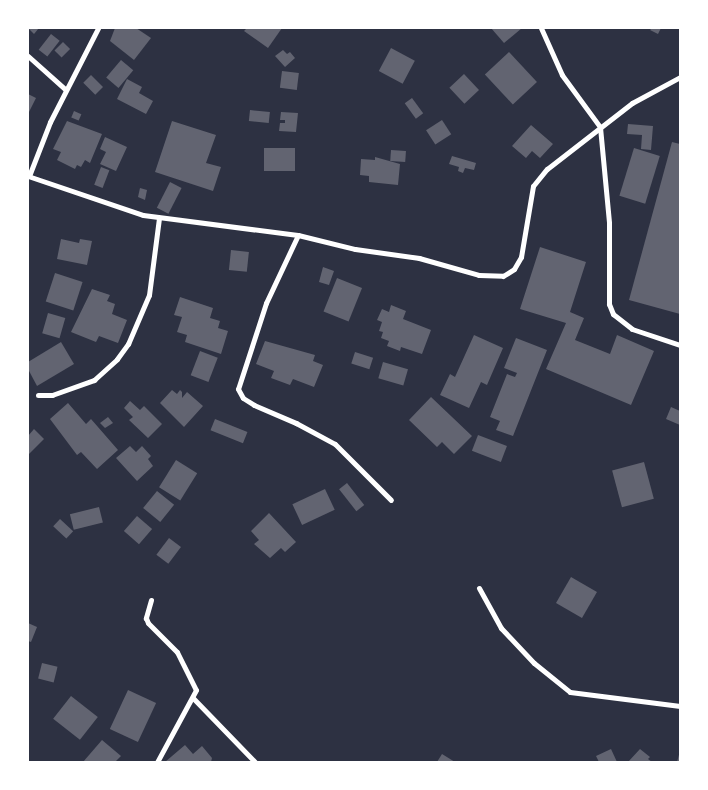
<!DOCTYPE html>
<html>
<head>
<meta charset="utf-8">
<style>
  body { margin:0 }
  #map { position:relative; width:708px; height:790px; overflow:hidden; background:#2d3142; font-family:"Public Sans",sans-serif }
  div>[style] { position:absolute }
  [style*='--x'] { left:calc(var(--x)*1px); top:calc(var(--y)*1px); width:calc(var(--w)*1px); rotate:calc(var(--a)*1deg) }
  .building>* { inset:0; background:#626471; transform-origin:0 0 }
  .minor>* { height:5px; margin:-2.5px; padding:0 2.5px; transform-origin:2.5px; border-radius:2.5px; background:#fff }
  span { translate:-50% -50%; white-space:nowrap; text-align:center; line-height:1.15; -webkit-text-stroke:5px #fff; paint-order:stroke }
  .frame { position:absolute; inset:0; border:29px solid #fff; pointer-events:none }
</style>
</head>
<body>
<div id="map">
  <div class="building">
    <i style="clip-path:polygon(28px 28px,39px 28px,34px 34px)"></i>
    <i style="clip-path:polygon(115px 28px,136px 28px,151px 38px,134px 60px,110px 41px)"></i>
    <i style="clip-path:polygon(247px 28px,282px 28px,268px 48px,244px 31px)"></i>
    <i style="clip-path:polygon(491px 28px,522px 28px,504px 43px)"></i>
    <i style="clip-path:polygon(652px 28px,661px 28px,658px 34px,650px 30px)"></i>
    <i style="left:51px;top:34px;width:11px;height:20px;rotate:38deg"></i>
    <i style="left:63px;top:42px;width:10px;height:12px;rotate:45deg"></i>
    <i style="left:391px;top:48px;width:27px;height:26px;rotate:28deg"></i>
    <i style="clip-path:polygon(283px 50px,287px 54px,290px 52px,295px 58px,285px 67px,275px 56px)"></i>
    <i style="left:509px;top:52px;width:41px;height:33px;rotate:47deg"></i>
    <i style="left:121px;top:60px;width:16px;height:23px;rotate:40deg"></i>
    <i style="left:282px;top:71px;width:17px;height:17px;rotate:7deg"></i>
    <i style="left:464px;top:74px;width:22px;height:20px;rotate:47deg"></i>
    <i style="left:91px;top:75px;width:17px;height:11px;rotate:45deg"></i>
    <i style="clip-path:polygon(127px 79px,142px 87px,139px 93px,153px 101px,146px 114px,117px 99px)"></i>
    <i style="clip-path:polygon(28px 94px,36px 98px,29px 112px,28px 111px)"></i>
    <i style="left:412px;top:98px;width:19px;height:9px;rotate:54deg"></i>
    <i style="left:250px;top:110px;width:20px;height:11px;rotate:6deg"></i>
    <i style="left:74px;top:111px;width:8px;height:7px;rotate:23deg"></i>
    <i style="clip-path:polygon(281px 112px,298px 113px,296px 132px,279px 131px,280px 123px,285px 123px,285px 120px,280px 120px)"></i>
    <i style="left:442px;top:120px;width:17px;height:19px;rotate:57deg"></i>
    <i style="clip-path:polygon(67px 121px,102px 134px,90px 163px,85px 160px,81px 167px,77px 165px,75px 169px,57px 160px,61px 152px,53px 149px)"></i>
    <i style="clip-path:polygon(172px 121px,216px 135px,206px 163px,221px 167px,213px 191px,155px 172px)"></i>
    <i style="clip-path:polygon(628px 124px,653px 126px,651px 150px,641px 149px,642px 135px,627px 134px)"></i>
    <i style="clip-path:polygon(531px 125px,553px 144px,540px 158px,532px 151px,526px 158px,512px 146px)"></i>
    <i style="clip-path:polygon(105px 137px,127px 147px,116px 171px,100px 164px,106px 152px,100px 149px)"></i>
    <i style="clip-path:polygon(672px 142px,680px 144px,680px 314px,629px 300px)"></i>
    <i style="left:264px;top:148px;width:31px;height:23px"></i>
    <i style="left:634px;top:148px;width:27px;height:50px;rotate:17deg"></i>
    <i style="left:391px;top:150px;width:15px;height:11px;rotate:4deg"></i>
    <i style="clip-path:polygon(452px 156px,476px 163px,474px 170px,465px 168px,463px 173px,458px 171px,459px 167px,449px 164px)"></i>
    <i style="clip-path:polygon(375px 157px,400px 164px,398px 185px,369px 182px,369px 176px,360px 175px,361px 159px,375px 160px)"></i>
    <i style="left:101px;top:167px;width:9px;height:19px;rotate:21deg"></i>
    <i style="left:170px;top:182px;width:13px;height:29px;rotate:27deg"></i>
    <i style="clip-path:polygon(140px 188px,147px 190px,145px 200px,138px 197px)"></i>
    <i style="clip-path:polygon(61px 239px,79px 243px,80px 239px,92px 241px,87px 265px,57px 259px)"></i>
    <i style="clip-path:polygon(540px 247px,586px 262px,570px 312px,584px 318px,575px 340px,610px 354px,617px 335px,654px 351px,631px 405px,546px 369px,566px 323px,520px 309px)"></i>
    <i style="left:231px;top:250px;width:18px;height:20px;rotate:6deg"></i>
    <i style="clip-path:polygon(323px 267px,334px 271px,329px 285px,319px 282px)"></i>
    <i style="left:55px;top:273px;width:29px;height:30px;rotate:18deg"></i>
    <i style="left:337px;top:278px;width:27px;height:36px;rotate:22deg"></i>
    <i style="clip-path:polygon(92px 289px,110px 295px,107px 301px,115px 304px,112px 314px,127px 320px,118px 343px,99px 336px,96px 342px,71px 332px)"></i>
    <i style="clip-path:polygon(180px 297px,213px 308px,210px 318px,220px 321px,218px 328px,228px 331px,221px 354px,185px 342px,187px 335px,177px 332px,182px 317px,174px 315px)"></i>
    <i style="clip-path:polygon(391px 305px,406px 311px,403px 319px,431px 330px,422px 354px,401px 347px,400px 351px,387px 346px,389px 341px,381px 338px,383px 332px,379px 331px,382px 322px,377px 320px,382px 309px,389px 312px)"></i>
    <i style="left:48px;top:313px;width:18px;height:21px;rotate:16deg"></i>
    <i style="clip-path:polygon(474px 335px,503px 348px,487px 385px,481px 382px,469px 408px,440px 395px,450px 374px,455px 377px)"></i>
    <i style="clip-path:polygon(516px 338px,547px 350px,513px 436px,496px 430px,500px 421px,490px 417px,507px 374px,515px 377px,517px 373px,504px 368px)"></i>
    <i style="clip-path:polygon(265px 341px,315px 355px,313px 361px,323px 365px,314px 387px,293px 379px,290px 385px,271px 378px,274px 371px,256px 364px)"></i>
    <i style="clip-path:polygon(61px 342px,74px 364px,37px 386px,28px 369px,28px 362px)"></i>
    <i style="left:200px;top:351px;width:19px;height:26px;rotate:21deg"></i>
    <i style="left:355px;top:352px;width:19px;height:12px;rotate:18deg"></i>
    <i style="left:383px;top:362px;width:26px;height:17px;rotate:16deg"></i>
    <i style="clip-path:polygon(172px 390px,177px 394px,180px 390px,182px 392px,182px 398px,187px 392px,203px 406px,184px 427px,160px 403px)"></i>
    <i style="clip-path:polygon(431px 397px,472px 436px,454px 454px,442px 442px,437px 447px,409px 420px)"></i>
    <i style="clip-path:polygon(130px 401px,140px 410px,144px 406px,162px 424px,148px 438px,129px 420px,133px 417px,124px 408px)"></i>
    <i style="clip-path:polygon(68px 403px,86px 424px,91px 419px,118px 450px,97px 469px,81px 452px,77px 455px,50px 419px)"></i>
    <i style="clip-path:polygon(671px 407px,680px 411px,680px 425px,666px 419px)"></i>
    <i style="clip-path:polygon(108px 417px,113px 423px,105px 428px,100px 423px)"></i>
    <i style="left:215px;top:419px;width:35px;height:12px;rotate:22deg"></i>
    <i style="clip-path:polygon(34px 429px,44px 439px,28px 455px,28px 436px)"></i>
    <i style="left:478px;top:435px;width:31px;height:17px;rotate:21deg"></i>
    <i style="clip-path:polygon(130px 446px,136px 452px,142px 446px,151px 456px,148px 459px,153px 466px,137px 481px,116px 458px)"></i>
    <i style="left:176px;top:460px;width:25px;height:32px;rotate:32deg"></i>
    <i style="left:644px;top:462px;width:38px;height:33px;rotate:75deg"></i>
    <i style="left:347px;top:483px;width:28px;height:10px;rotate:52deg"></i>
    <i style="left:325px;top:489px;width:23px;height:36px;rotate:65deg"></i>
    <i style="left:157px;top:491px;width:22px;height:22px;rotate:39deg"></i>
    <i style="left:99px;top:507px;width:16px;height:30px;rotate:76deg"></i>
    <i style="clip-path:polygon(269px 513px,296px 542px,285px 552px,281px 548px,270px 558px,254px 544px,259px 540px,251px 531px)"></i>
    <i style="left:137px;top:516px;width:20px;height:20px;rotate:41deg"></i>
    <i style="left:60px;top:519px;width:18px;height:10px;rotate:43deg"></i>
    <i style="left:169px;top:538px;width:15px;height:21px;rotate:37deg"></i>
    <i style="left:571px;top:577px;width:30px;height:30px;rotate:30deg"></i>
    <i style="clip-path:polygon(28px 623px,37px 627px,31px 642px,28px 641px)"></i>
    <i style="left:42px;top:663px;width:16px;height:16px;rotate:14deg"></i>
    <i style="left:128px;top:690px;width:31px;height:43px;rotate:25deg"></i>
    <i style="left:71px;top:696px;width:34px;height:29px;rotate:38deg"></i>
    <i style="clip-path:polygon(102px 740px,121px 756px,115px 762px,83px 762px)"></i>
    <i style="clip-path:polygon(185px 745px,193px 754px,202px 746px,212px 758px,211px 762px,165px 762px)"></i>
    <i style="clip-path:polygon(611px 749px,617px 762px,599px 762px,596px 756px)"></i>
    <i style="clip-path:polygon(640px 749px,650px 757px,648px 759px,652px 762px,628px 762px)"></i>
    <i style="clip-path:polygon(680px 751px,680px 762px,677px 762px)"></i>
    <i style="clip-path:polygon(442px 754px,455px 762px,437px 762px)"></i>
  </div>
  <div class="minor">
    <i style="--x:541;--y:28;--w:51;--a:65.9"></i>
    <i style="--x:562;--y:75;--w:64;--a:53.8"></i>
    <i style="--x:600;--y:127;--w:96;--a:84.6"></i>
    <i style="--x:609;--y:223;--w:81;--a:90"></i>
    <i style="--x:609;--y:304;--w:11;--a:68"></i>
    <i style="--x:613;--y:314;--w:24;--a:38"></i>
    <i style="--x:632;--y:329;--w:51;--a:18.4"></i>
    <i style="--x:28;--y:56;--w:50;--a:41.7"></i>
    <i style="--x:28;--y:176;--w:121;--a:18.7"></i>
    <i style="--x:143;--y:215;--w:156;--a:7.4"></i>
    <i style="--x:298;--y:235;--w:59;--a:13.8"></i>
    <i style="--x:355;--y:249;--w:65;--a:8"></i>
    <i style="--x:419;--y:258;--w:62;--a:15.8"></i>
    <i style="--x:479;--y:275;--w:24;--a:2"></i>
    <i style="--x:503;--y:276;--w:13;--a:-32"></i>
    <i style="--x:514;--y:269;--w:14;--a:-60"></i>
    <i style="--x:521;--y:257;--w:72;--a:-80.4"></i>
    <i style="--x:533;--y:186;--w:22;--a:-51"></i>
    <i style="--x:547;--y:169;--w:108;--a:-37.8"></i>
    <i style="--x:632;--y:103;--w:55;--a:-28.4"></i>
    <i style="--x:29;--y:176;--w:58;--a:-68.7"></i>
    <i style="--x:50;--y:122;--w:106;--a:-62.9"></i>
    <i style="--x:298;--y:235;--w:75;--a:115.2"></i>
    <i style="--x:266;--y:303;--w:90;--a:108"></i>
    <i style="--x:238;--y:389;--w:10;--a:61"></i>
    <i style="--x:243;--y:398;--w:13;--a:32"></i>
    <i style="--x:254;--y:405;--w:46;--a:23.2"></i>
    <i style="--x:296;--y:423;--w:44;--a:28.3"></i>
    <i style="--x:335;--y:444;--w:79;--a:45"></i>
    <i style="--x:38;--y:395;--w:14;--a:0"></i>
    <i style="--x:52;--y:395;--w:45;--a:-19.7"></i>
    <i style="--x:94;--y:380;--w:31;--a:-42"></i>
    <i style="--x:117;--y:359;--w:19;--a:-54"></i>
    <i style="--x:128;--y:344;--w:53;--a:-66.8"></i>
    <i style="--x:149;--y:295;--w:78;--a:-82.6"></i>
    <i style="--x:479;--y:588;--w:46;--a:61.2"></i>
    <i style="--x:501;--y:628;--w:48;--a:46.7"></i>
    <i style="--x:534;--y:663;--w:46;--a:38.9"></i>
    <i style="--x:570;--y:692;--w:111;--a:7.3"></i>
    <i style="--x:151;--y:600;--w:19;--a:106"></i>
    <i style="--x:146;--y:618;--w:5;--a:68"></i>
    <i style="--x:148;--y:623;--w:41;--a:45"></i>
    <i style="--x:177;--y:652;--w:42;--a:63.4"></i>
    <i style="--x:196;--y:690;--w:82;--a:118.4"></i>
    <i style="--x:193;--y:698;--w:89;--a:45.9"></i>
  </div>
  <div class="frame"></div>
</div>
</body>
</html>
